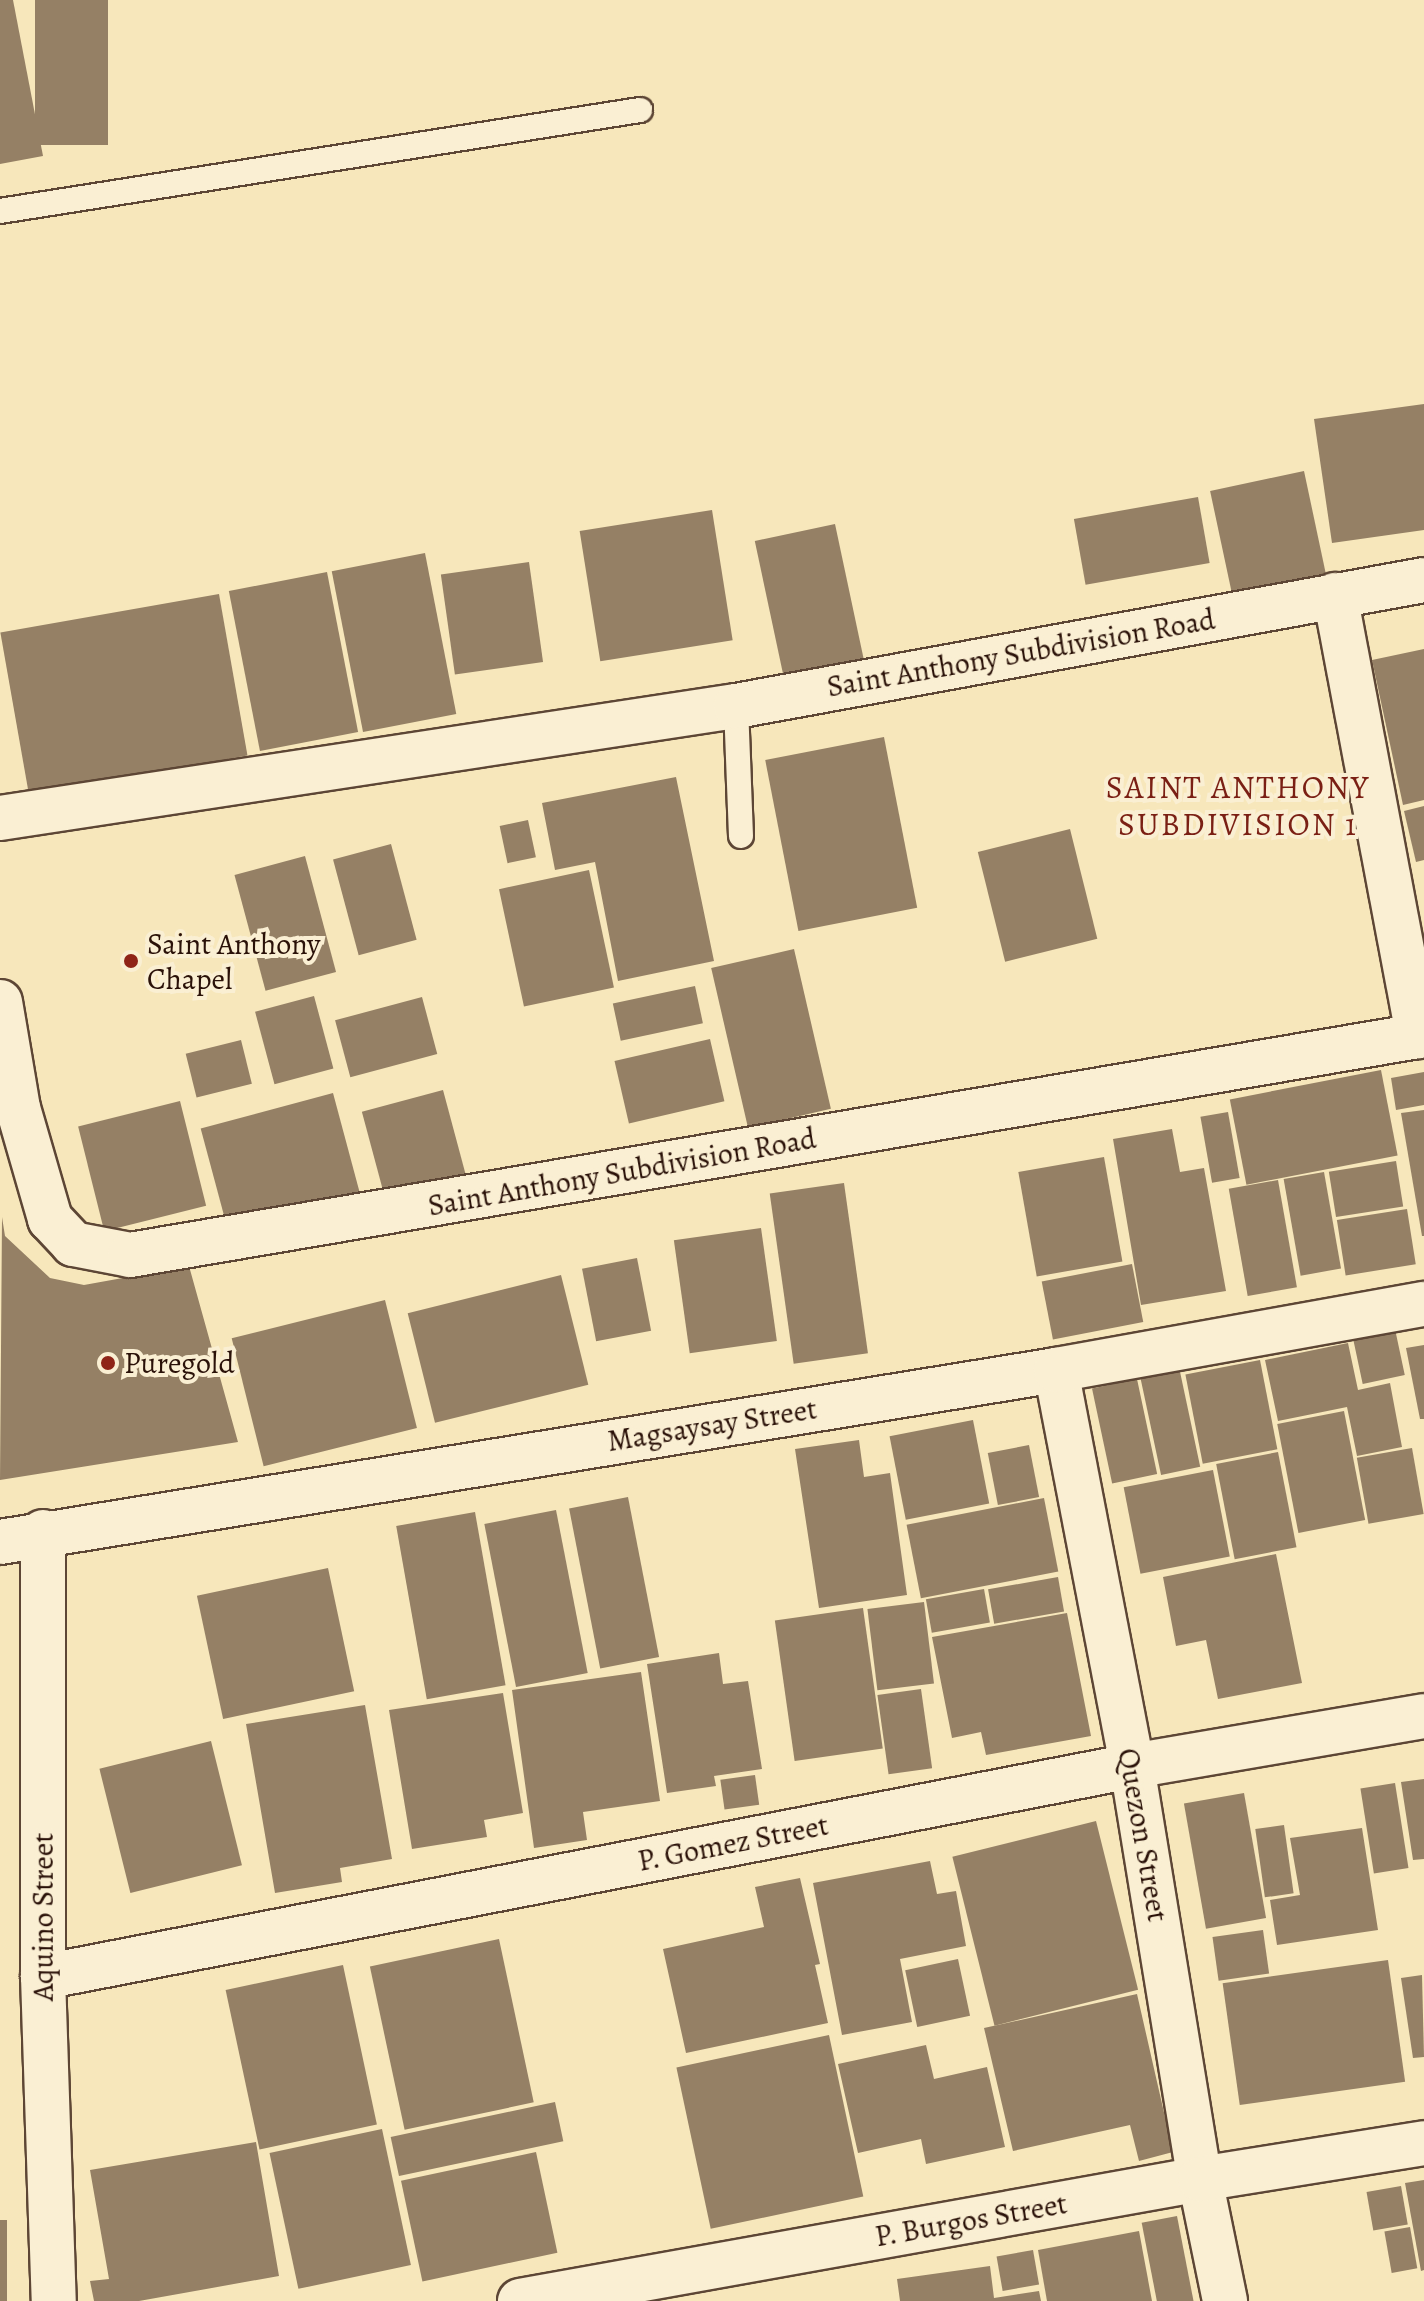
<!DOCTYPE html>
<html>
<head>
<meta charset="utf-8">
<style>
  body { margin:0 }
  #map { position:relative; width:1424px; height:2301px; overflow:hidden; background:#f7e7bb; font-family:Alegreya,serif }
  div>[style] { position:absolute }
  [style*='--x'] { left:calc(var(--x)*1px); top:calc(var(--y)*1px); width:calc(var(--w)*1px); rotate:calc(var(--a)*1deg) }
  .building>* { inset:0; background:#958065; transform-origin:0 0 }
  .roads { filter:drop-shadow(2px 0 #5d4635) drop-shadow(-2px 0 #5d4635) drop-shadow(0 2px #5d4635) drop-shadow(0 -2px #5d4635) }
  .lane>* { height:24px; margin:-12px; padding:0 12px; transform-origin:12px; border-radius:12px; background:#faefd3 }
  .street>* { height:44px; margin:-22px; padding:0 22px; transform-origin:22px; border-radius:22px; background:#faefd3 }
  .dots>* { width:22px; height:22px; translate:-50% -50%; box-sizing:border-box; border:4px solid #faefd3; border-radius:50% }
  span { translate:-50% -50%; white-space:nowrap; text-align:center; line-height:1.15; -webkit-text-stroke:8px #faefd3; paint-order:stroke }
  .street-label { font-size:30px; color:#2a1108 }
  .poi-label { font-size:30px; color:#2a1108 }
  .left { translate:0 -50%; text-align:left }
  .neighbourhood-label { font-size:32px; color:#7a1f14; letter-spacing:2px }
</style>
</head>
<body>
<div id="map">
  <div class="building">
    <i style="clip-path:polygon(0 0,13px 0,43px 156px,0 164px)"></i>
    <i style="left:35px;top:0;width:73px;height:145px"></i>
    <i style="clip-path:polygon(1424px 404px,1424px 530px,1332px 543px,1314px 419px)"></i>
    <i style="left:1304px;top:471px;width:107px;height:96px;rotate:78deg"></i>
    <i style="left:1198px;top:497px;width:67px;height:126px;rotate:80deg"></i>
    <i style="left:712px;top:510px;width:132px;height:134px;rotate:81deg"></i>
    <i style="left:835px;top:524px;width:149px;height:82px;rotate:78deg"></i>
    <i style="left:425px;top:553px;width:164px;height:95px;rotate:79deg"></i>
    <i style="left:529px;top:562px;width:101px;height:89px;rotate:82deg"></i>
    <i style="left:327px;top:572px;width:163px;height:100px;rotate:79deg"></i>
    <i style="left:219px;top:594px;width:164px;height:222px;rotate:80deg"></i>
    <i style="clip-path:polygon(1424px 649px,1424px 800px,1403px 805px,1372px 660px)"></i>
    <i style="left:884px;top:737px;width:174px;height:121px;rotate:79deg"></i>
    <i style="clip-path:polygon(676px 777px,714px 961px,618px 981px,595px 862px,555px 870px,542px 803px)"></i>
    <i style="clip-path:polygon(1424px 806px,1424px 860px,1416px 862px,1404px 811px)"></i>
    <i style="left:528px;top:820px;width:38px;height:29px;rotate:78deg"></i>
    <i style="left:1070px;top:829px;width:113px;height:95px;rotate:76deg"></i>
    <i style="left:391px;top:844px;width:99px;height:60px;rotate:75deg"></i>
    <i style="left:305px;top:856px;width:120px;height:73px;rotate:75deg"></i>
    <i style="left:589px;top:870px;width:120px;height:92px;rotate:78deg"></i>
    <i style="left:794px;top:949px;width:164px;height:85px;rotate:77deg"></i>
    <i style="left:695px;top:986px;width:38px;height:84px;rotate:78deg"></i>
    <i style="left:314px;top:996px;width:75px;height:61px;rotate:75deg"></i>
    <i style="left:422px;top:997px;width:59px;height:90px;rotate:75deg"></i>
    <i style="left:710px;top:1039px;width:64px;height:98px;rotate:77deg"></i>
    <i style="left:241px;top:1040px;width:45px;height:57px;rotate:76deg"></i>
    <i style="left:1381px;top:1070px;width:87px;height:154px;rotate:79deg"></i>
    <i style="clip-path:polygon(1424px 1072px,1424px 1105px,1396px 1110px,1391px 1078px)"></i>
    <i style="left:443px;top:1090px;width:92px;height:84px;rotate:75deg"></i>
    <i style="left:333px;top:1093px;width:114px;height:137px;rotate:75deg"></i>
    <i style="left:180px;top:1101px;width:108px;height:105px;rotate:76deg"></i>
    <i style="clip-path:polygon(1424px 1110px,1424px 1236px,1422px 1236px,1401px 1113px)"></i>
    <i style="left:1228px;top:1112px;width:67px;height:28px;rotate:80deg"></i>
    <i style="clip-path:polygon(1172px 1129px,1180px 1172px,1204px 1168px,1226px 1291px,1141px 1305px,1113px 1139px)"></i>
    <i style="left:1104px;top:1157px;width:106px;height:87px;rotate:80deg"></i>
    <i style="left:1396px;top:1161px;width:46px;height:68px;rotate:81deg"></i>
    <i style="left:1324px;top:1172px;width:98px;height:41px;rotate:80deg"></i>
    <i style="left:1278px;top:1180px;width:109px;height:50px;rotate:80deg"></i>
    <i style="left:844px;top:1183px;width:172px;height:75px;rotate:82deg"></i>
    <i style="left:1407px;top:1209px;width:56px;height:71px;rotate:81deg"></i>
    <i style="clip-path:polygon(2px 1217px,5px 1236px,50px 1278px,84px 1285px,189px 1266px,238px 1442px,0 1480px)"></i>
    <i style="left:761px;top:1228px;width:114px;height:88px;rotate:82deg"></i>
    <i style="left:637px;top:1258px;width:74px;height:56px;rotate:79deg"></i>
    <i style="left:1132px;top:1264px;width:59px;height:92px;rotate:79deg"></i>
    <i style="left:561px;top:1275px;width:113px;height:158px;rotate:76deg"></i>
    <i style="left:385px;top:1300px;width:132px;height:158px;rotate:76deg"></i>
    <i style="left:1395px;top:1329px;width:47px;height:43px;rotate:78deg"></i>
    <i style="clip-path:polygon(1348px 1343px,1358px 1390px,1390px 1383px,1402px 1447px,1357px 1456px,1347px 1407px,1278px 1421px,1265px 1360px)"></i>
    <i style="clip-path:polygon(1424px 1345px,1424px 1419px,1420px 1419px,1406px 1348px)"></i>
    <i style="left:1260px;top:1360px;width:91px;height:76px;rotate:79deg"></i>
    <i style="left:1179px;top:1367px;width:102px;height:40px;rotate:78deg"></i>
    <i style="left:1137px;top:1379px;width:97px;height:46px;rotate:78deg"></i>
    <i style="left:1344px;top:1411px;width:111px;height:68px;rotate:79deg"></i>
    <i style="left:973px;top:1420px;width:85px;height:85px;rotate:79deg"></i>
    <i style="clip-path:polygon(859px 1440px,864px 1477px,890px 1473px,907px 1595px,819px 1608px,795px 1449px)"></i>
    <i style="left:1029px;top:1445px;width:53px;height:42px;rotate:79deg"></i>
    <i style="left:1412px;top:1448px;width:67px;height:56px;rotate:80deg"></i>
    <i style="left:1278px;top:1452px;width:97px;height:63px;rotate:79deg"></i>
    <i style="left:1213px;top:1470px;width:88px;height:91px;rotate:79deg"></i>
    <i style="left:628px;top:1497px;width:163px;height:60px;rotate:79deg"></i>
    <i style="left:1044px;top:1498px;width:75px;height:140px;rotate:79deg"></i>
    <i style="left:556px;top:1510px;width:166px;height:73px;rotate:79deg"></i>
    <i style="left:475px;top:1512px;width:176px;height:80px;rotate:80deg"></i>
    <i style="clip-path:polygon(1276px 1554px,1302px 1683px,1218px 1699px,1206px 1640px,1176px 1646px,1163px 1577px)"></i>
    <i style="left:328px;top:1568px;width:126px;height:134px;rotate:78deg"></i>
    <i style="left:1058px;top:1577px;width:35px;height:71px;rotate:80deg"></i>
    <i style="left:984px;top:1589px;width:34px;height:59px;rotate:80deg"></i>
    <i style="left:924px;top:1602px;width:82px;height:57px;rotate:83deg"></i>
    <i style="left:863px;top:1608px;width:142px;height:89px;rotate:82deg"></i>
    <i style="clip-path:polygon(1067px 1613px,1091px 1736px,986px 1755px,981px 1732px,952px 1738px,932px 1637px)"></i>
    <i style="clip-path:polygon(719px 1653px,723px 1684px,748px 1681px,762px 1769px,714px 1776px,716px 1786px,667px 1793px,647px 1664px)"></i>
    <i style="clip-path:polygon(641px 1672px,660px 1801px,583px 1812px,587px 1840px,534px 1848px,512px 1690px)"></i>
    <i style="left:921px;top:1689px;width:80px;height:44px;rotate:82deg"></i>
    <i style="clip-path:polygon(503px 1693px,523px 1813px,484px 1820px,487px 1837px,412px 1849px,389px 1710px)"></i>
    <i style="clip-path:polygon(365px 1705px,392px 1859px,340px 1868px,342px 1882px,275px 1893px,246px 1724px)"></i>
    <i style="left:211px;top:1741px;width:128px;height:115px;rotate:76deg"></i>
    <i style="left:755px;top:1775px;width:30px;height:35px;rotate:82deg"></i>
    <i style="clip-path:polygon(1424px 1779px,1424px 1859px,1413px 1860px,1401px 1782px)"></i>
    <i style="left:1395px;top:1783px;width:86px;height:35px;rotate:81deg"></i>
    <i style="left:1244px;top:1793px;width:127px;height:61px;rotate:80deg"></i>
    <i style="left:1096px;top:1821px;width:174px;height:148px;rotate:76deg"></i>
    <i style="left:1284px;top:1825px;width:69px;height:29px;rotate:82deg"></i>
    <i style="clip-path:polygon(1362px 1828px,1378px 1930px,1277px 1945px,1270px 1900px,1300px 1895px,1290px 1838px)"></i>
    <i style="clip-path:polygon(930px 1861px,937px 1894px,956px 1891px,966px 1946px,900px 1959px,912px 2022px,842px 2035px,813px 1883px)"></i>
    <i style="clip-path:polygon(800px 1878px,820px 1964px,815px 1965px,828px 2023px,686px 2053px,663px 1949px,764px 1927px,755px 1887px)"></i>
    <i style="left:1263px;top:1930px;width:44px;height:51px;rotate:82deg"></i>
    <i style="left:499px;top:1939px;width:167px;height:132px;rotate:78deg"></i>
    <i style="left:958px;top:1959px;width:58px;height:54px;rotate:78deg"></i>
    <i style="left:1388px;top:1960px;width:123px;height:167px;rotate:82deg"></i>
    <i style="left:343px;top:1965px;width:163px;height:120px;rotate:78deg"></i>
    <i style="clip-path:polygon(1422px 1975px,1424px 2057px,1413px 2058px,1401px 1978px)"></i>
    <i style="clip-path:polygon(1137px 1994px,1173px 2152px,1139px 2161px,1130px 2125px,1013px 2151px,984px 2028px)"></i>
    <i style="left:829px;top:2035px;width:165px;height:156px;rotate:78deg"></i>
    <i style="clip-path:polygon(926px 2045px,934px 2079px,987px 2067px,1005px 2147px,926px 2164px,921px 2139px,858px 2153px,838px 2064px)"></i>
    <i style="left:555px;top:2102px;width:40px;height:168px;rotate:78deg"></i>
    <i style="left:382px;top:2129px;width:139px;height:115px;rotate:78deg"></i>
    <i style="clip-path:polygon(256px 2142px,279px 2276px,139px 2301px,94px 2301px,90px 2281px,109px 2279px,90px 2170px)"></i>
    <i style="left:536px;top:2152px;width:103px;height:138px;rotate:78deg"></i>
    <i style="clip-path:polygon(1424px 2180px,1424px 2270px,1421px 2271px,1405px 2183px)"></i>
    <i style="left:1401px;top:2186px;width:39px;height:35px;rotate:80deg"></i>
    <i style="left:1177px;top:2216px;width:87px;height:36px;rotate:79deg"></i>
    <i style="left:0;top:2220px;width:7px;height:81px"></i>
    <i style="left:1410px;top:2227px;width:42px;height:26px;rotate:80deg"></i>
    <i style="clip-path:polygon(1139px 2231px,1152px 2301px,1047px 2301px,1038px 2250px)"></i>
    <i style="left:1033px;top:2250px;width:35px;height:37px;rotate:80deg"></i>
    <i style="clip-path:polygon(990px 2266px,994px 2298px,1039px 2291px,1041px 2301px,900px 2301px,897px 2279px)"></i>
  </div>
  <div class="roads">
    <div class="lane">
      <i style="--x:0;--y:211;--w:648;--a:-8.97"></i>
      <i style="--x:736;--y:706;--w:130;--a:87.8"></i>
    </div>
    <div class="street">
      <i style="--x:1335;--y:595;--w:449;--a:79.3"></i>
      <i style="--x:0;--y:818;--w:744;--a:-8.65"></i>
      <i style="--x:736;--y:706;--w:699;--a:-10.38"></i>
      <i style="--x:0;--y:1002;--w:108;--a:80.4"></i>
      <i style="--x:18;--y:1108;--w:116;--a:73.9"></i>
      <i style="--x:50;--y:1219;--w:34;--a:47"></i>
      <i style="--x:73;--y:1244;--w:58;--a:10.9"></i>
      <i style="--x:130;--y:1255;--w:1313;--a:-9.65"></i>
      <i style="--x:1056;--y:1370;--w:403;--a:79.1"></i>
      <i style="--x:1132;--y:1766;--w:419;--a:80.7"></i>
      <i style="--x:1200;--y:2179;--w:125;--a:78.4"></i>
      <i style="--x:43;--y:1532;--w:445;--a:90"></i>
      <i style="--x:43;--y:1977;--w:324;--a:88.1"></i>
      <i style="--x:0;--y:1542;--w:1070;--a:-9.25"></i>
      <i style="--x:1056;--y:1370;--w:374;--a:-10.2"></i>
      <i style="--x:43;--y:1977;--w:1109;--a:-10.97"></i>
      <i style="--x:1132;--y:1766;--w:296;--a:-9.7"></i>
      <i style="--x:520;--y:2301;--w:691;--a:-10.17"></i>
      <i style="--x:1200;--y:2179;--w:227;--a:-9.1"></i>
    </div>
  </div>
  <div class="dots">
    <i style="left:131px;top:961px;background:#8f2418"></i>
    <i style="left:108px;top:1363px;background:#8f2418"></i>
  </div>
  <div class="street-label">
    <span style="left:1021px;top:653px;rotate:-10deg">Saint Anthony Subdivision Road</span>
    <span style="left:622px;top:1172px;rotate:-10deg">Saint Anthony Subdivision Road</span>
    <span style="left:712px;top:1425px;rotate:-9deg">Magsaysay Street</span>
    <span style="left:1143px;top:1835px;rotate:80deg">Quezon Street</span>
    <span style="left:733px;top:1843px;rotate:-11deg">P. Gomez Street</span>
    <span style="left:43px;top:1917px;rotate:-90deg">Aquino Street</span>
    <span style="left:971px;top:2220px;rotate:-10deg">P. Burgos Street</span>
  </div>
  <div class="poi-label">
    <span class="left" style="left:147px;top:961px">Saint Anthony<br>Chapel</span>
    <span class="left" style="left:124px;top:1363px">Puregold</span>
  </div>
  <div class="neighbourhood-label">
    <span style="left:1238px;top:806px">SAINT ANTHONY<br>SUBDIVISION 1</span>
  </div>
</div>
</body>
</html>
